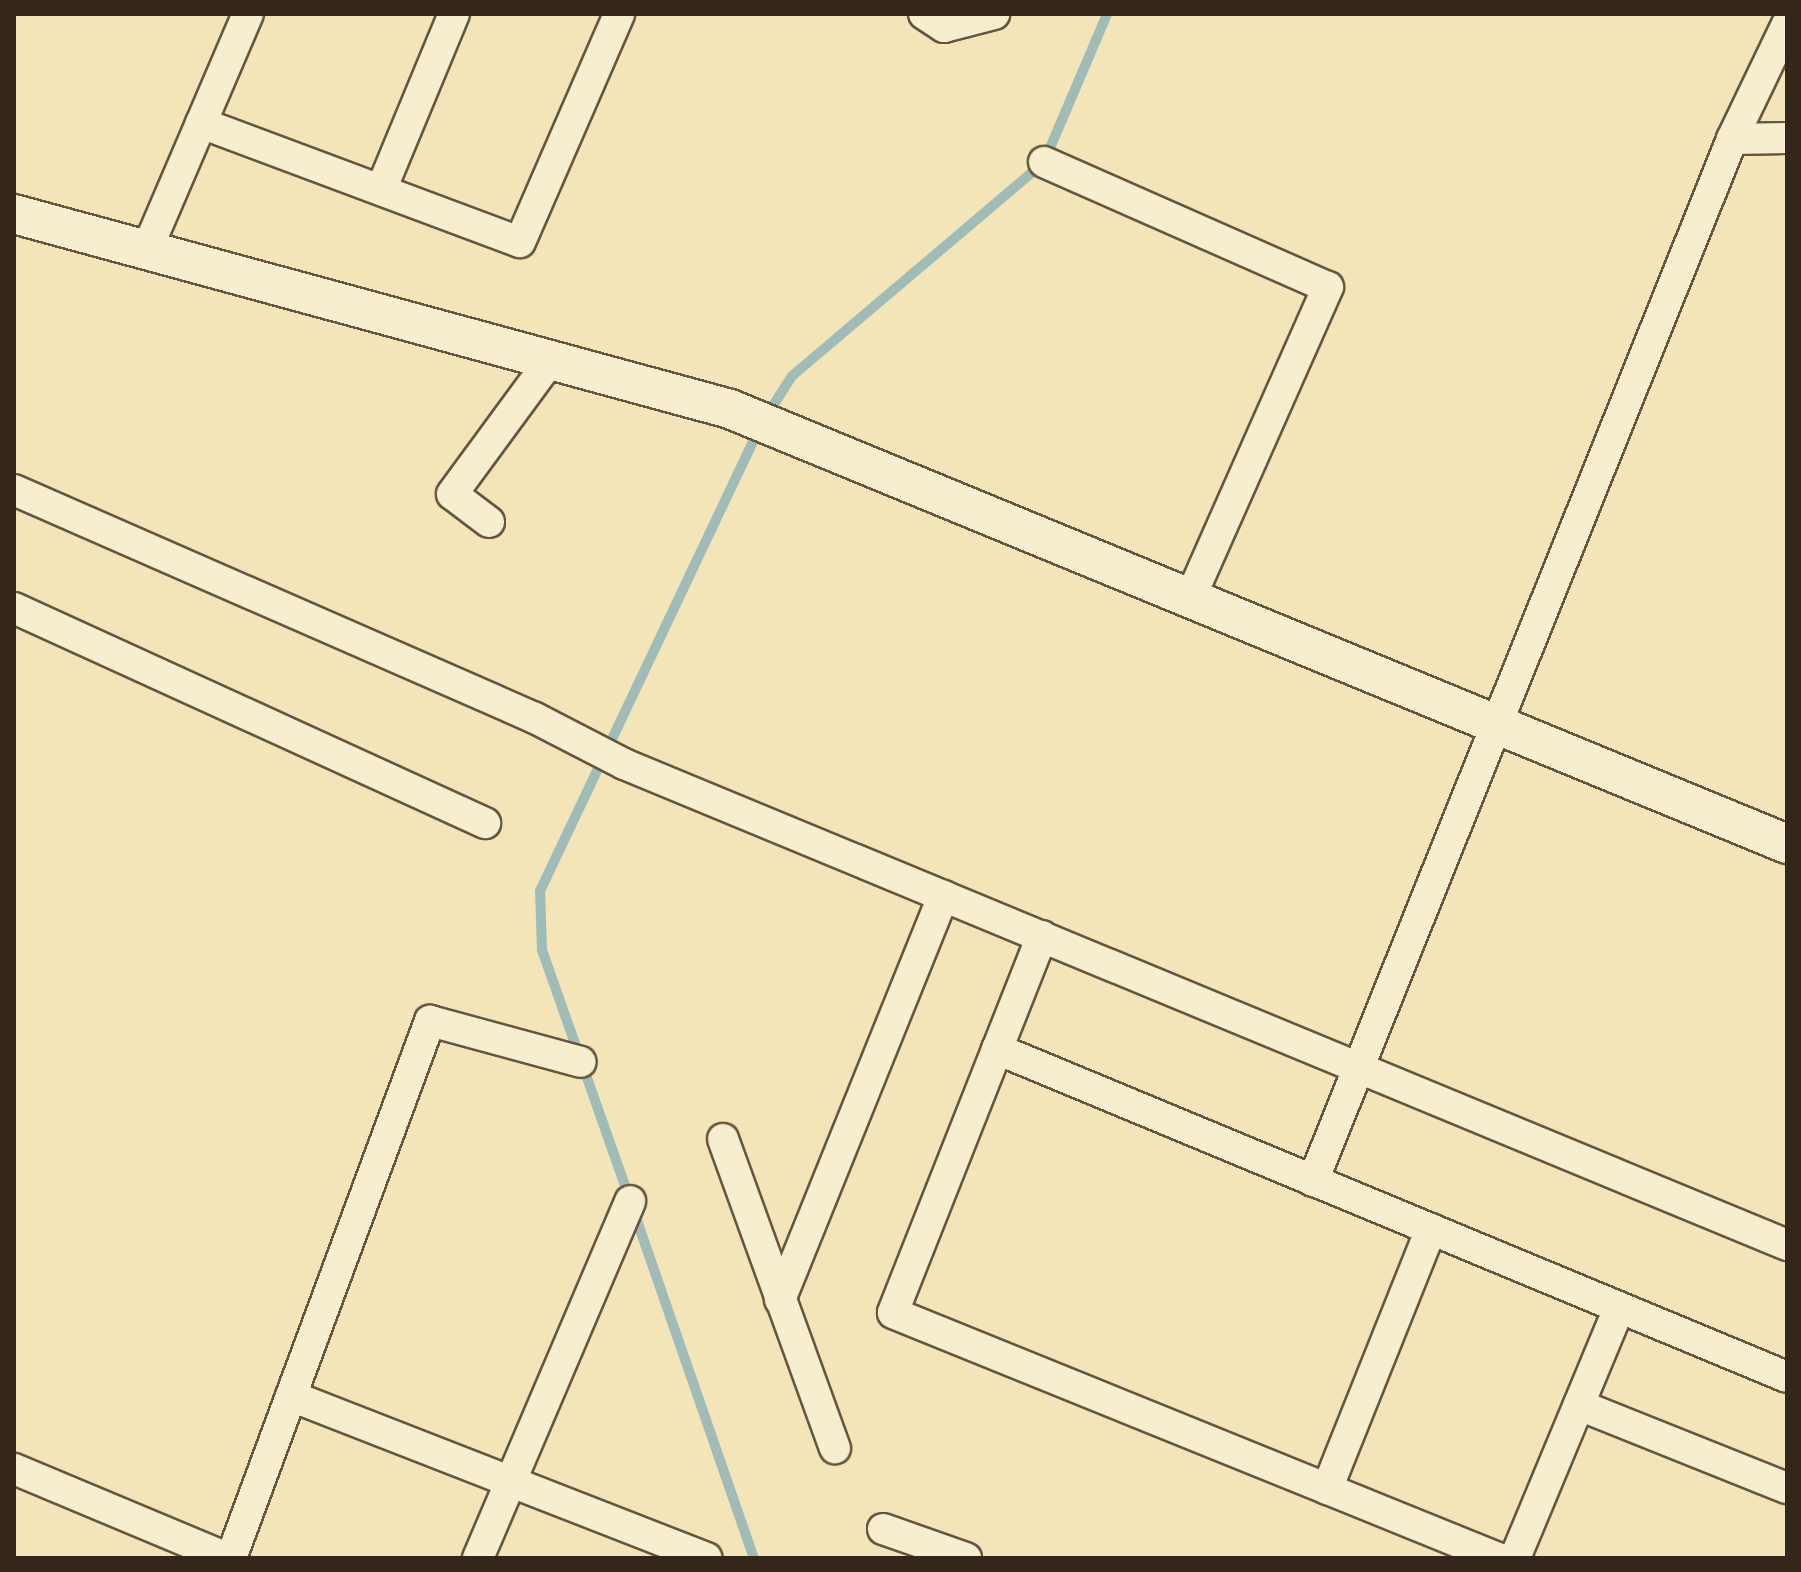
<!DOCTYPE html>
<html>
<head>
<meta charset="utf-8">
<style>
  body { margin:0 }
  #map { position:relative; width:1801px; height:1572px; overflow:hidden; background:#f3e5b7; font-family:Cardo,serif }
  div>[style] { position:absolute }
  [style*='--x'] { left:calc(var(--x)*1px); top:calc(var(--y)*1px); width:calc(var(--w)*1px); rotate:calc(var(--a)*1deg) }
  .stream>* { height:10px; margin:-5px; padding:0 5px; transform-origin:5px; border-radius:5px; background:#a0bcb9 }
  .roads { filter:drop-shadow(2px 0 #645641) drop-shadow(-2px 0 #645641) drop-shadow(0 2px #645641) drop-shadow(0 -2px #645641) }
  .minor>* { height:30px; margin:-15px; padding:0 15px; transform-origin:15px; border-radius:15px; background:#f7eed0 }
  .tertiary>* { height:38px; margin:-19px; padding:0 19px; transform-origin:19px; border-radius:19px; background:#f7eed0 }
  span { translate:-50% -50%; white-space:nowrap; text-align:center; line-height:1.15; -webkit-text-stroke:7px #f7eed0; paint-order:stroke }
  .frame { position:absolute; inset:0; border:16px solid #34261a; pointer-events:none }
</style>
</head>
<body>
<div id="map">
  <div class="stream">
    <i style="--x:767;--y:415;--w:46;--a:-57.3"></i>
    <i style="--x:792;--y:376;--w:331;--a:-40.3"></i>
    <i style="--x:1044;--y:162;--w:161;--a:-66.9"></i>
    <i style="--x:629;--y:1197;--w:262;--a:-109.4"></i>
    <i style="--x:542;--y:950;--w:59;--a:-91.9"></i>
    <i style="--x:540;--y:891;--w:511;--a:-64.64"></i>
    <i style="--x:634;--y:1212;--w:366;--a:70.9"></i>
  </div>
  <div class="roads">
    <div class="minor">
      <i style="--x:924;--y:14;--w:24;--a:33"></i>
      <i style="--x:944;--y:27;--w:52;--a:-14.6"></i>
      <i style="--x:201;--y:123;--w:340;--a:20.5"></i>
      <i style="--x:520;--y:242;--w:249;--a:-66.5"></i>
      <i style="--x:1732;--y:139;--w:127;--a:-64.4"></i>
      <i style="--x:1044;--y:162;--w:310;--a:23.8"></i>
      <i style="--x:1328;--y:287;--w:338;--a:113.9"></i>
      <i style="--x:381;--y:190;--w:191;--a:-67.5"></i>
      <i style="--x:148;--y:247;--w:254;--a:-66.8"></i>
      <i style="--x:14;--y:490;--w:569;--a:23.64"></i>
      <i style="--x:535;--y:718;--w:100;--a:27.3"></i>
      <i style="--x:624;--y:764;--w:1259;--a:22.47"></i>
      <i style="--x:489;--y:522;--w:46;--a:-142.9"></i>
      <i style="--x:452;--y:494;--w:167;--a:-53.7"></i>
      <i style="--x:14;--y:608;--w:518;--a:24.54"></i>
      <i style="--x:1042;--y:936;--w:405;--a:111.6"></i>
      <i style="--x:893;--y:1313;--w:653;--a:22.05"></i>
      <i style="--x:997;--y:1049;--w:855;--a:22.55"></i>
      <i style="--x:723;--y:1139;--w:329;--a:70.1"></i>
      <i style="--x:1313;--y:1181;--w:1123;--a:-68.09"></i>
      <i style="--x:1732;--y:139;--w:55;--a:-1"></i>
      <i style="--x:780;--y:1300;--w:436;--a:-68"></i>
      <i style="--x:291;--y:1396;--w:446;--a:21.3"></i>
      <i style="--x:1579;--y:1405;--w:224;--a:21.8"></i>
      <i style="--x:14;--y:1469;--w:231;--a:22.7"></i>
      <i style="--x:1327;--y:1489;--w:280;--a:-68.2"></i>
      <i style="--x:883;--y:1529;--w:88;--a:19.3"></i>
      <i style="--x:231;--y:1558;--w:573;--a:-69.67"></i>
      <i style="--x:430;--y:1021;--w:156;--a:15.2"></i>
      <i style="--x:478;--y:1558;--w:388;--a:-66.9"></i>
      <i style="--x:1515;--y:1558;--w:271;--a:-67.4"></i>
    </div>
    <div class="tertiary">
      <i style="--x:14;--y:214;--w:742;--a:15.23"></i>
      <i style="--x:730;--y:409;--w:1143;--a:22.37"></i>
    </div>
  </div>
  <div class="frame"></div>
</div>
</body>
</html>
